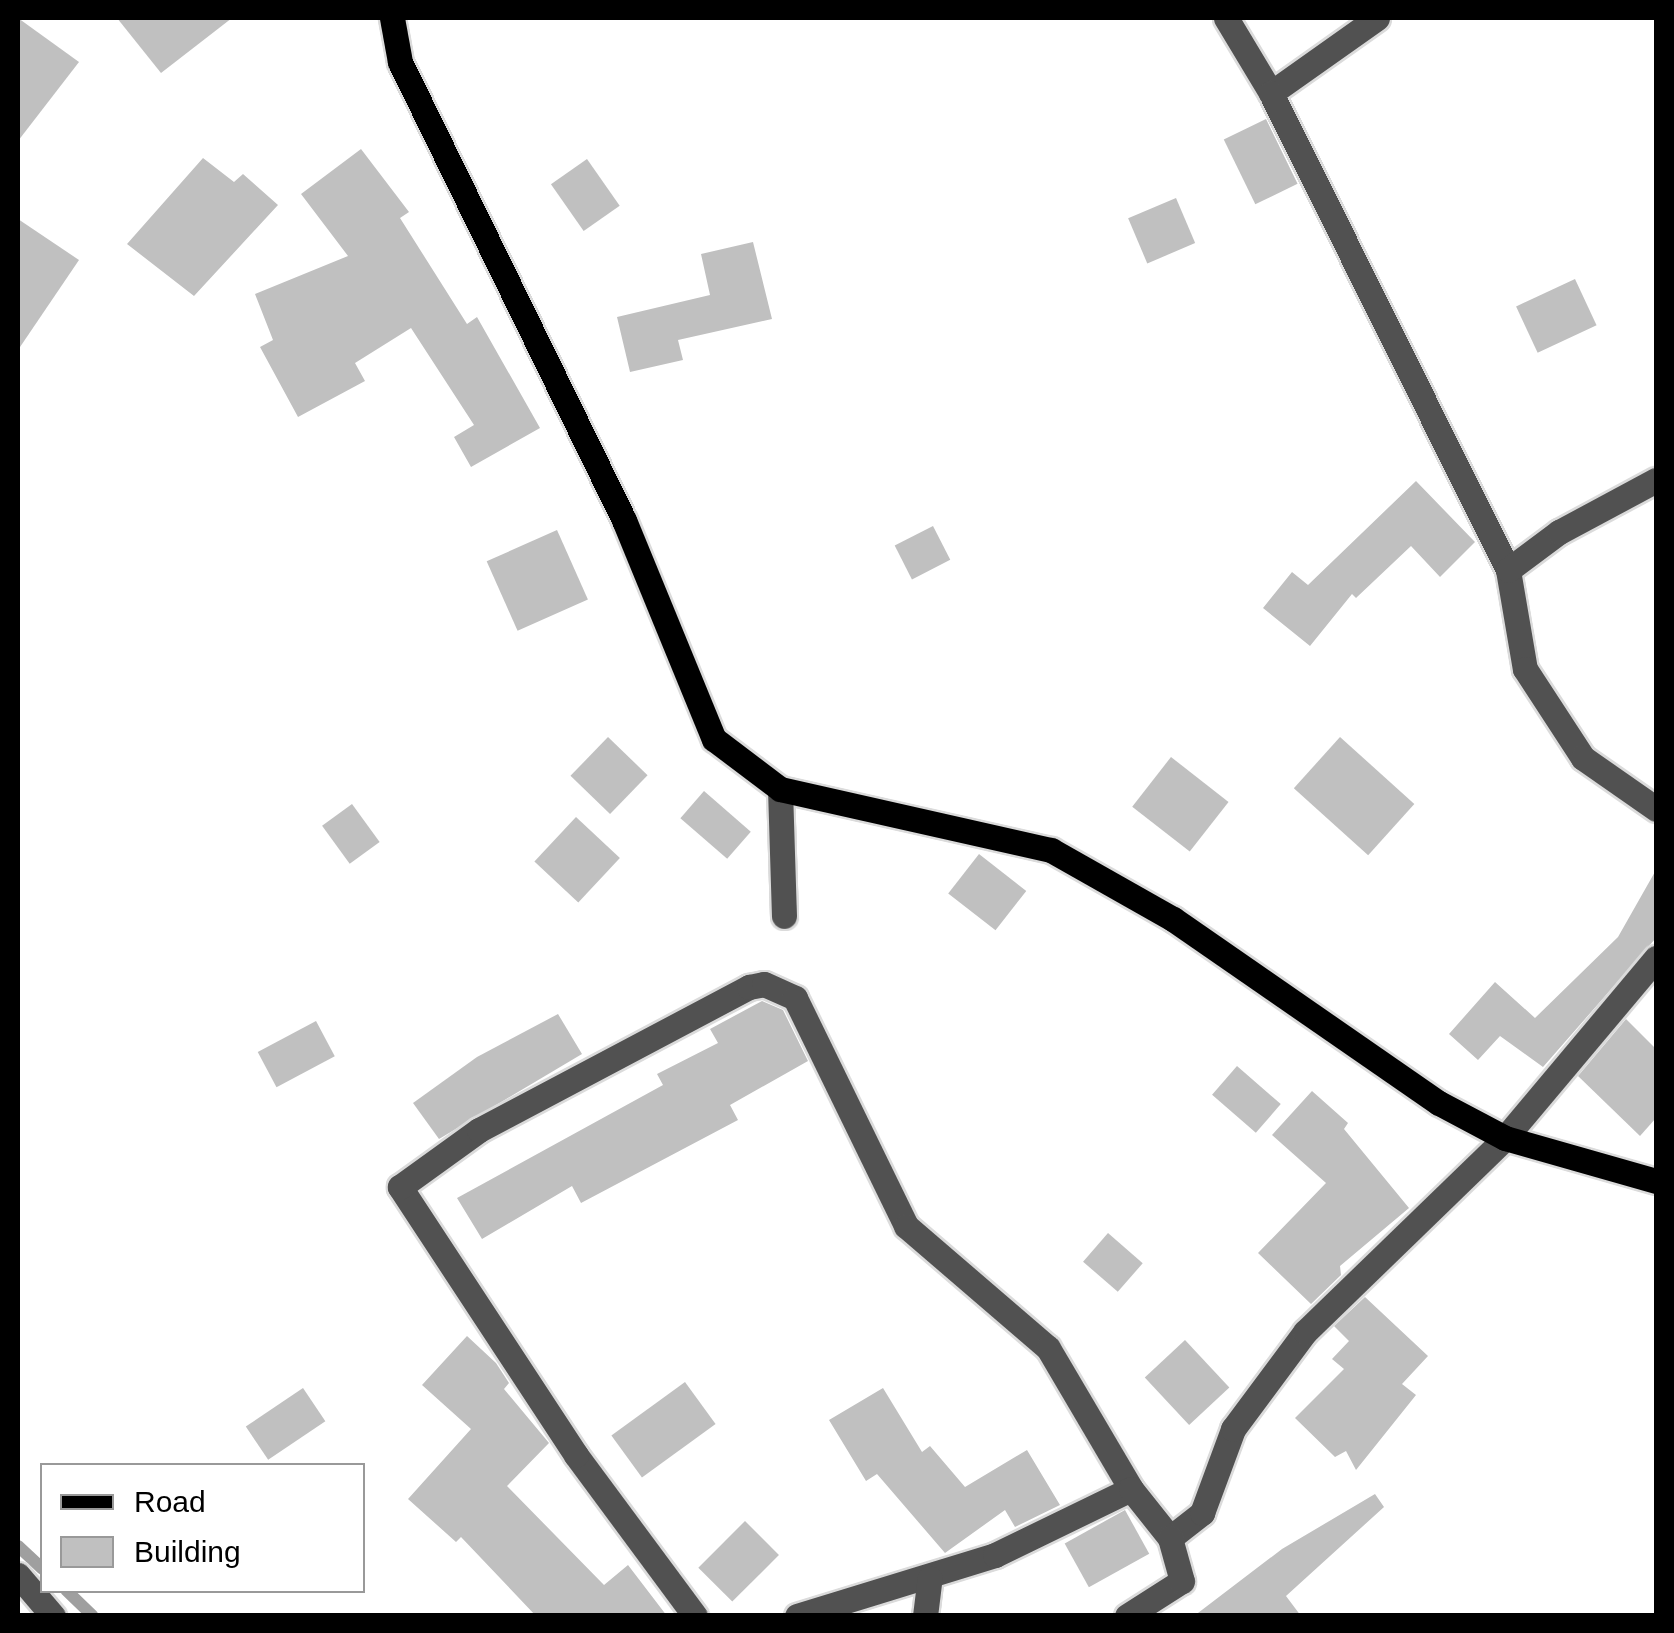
<!DOCTYPE html>
<html>
<head>
<meta charset="utf-8">
<style>
  body { margin:0 }
  #map { position:relative; width:1674px; height:1633px; overflow:hidden; background:#fff; font-family:Helvetica,sans-serif }
  div>[style] { position:absolute }
  [style*='--x'] { left:calc(var(--x)*1px); top:calc(var(--y)*1px); width:calc(var(--w)*1px); rotate:calc(var(--a)*1deg) }
  .stream>* { height:12px; margin:-6px; padding:0 6px; transform-origin:6px; border-radius:6px; background:#9f9f9f }
  .building>* { inset:0; background:#c0c0c0; transform-origin:0 0 }
  .roads { filter:drop-shadow(2px 0 #dbdbdb) drop-shadow(-2px 0 #dbdbdb) drop-shadow(0 2px #dbdbdb) drop-shadow(0 -2px #dbdbdb) }
  .minor>* { height:25px; margin:-12.5px; padding:0 12.5px; transform-origin:12.5px; border-radius:12.5px; background:#515151 }
  .major>* { height:25px; margin:-12.5px; padding:0 12.5px; transform-origin:12.5px; border-radius:12.5px; background:#000 }
  span { translate:-50% -50%; white-space:nowrap; text-align:center; line-height:1.15; -webkit-text-stroke:10px #fff; paint-order:stroke }
  .frame { position:absolute; inset:0; border:20px solid #000; pointer-events:none }
  .legend { position:absolute; left:40px; top:1463px; width:325px; height:130px; box-sizing:border-box; background:#fff; border:2px solid #999; margin:0; padding:12px 18px; list-style:none; font-size:30px; color:#000 }
  .legend li { display:flex; align-items:center; gap:20px; height:50px }
  .legend b { width:50px; border:2px solid #999 }
</style>
</head>
<body>
<div id="map">
  <div class="stream">
    <i style="--x:18;--y:1546;--w:33;--a:43"></i>
    <i style="--x:66;--y:1590;--w:37;--a:44"></i>
  </div>
  <div class="building">
    <i style="clip-path:polygon(18px 18px,79px 62px,18px 141px)"></i>
    <i style="clip-path:polygon(117px 18px,232px 18px,161px 73px)"></i>
    <i style="left:1266px;top:119px;width:72px;height:47px;rotate:64deg"></i>
    <i style="clip-path:polygon(361px 149px,409px 212px,400px 218px,467px 324px,477px 317px,540px 428px,471px 467px,454px 437px,474px 425px,411px 328px,355px 363px,365px 381px,298px 417px,260px 347px,273px 340px,255px 294px,348px 256px,301px 194px)"></i>
    <i style="clip-path:polygon(203px 158px,234px 182px,243px 174px,278px 205px,194px 296px,127px 244px)"></i>
    <i style="left:587px;top:159px;width:57px;height:44px;rotate:55deg"></i>
    <i style="left:1176px;top:198px;width:49px;height:52px;rotate:67deg"></i>
    <i style="clip-path:polygon(18px 219px,79px 260px,18px 350px)"></i>
    <i style="clip-path:polygon(753px 242px,772px 319px,678px 340px,683px 360px,630px 372px,617px 317px,710px 295px,701px 254px)"></i>
    <i style="left:1575px;top:279px;width:51px;height:65px;rotate:65deg"></i>
    <i style="clip-path:polygon(1416px 481px,1475px 542px,1440px 577px,1411px 546px,1356px 598px,1352px 594px,1310px 646px,1263px 608px,1292px 572px,1308px 585px)"></i>
    <i style="left:933px;top:526px;width:38px;height:43px;rotate:63deg"></i>
    <i style="left:557px;top:530px;width:76px;height:77px;rotate:66deg"></i>
    <i style="left:608px;top:737px;width:55px;height:54px;rotate:44deg"></i>
    <i style="left:1340px;top:737px;width:100px;height:69px;rotate:42deg"></i>
    <i style="left:1171px;top:757px;width:73px;height:63px;rotate:38deg"></i>
    <i style="left:704px;top:791px;width:62px;height:36px;rotate:41deg"></i>
    <i style="left:352px;top:804px;width:47px;height:37px;rotate:54deg"></i>
    <i style="left:576px;top:817px;width:60px;height:61px;rotate:43deg"></i>
    <i style="left:979px;top:854px;width:60px;height:50px;rotate:38deg"></i>
    <i style="clip-path:polygon(1656px 870px,1656px 938px,1543px 1067px,1500px 1036px,1478px 1060px,1449px 1034px,1495px 982px,1535px 1018px,1618px 937px)"></i>
    <i style="clip-path:polygon(762px 1001px,783px 1010px,808px 1061px,730px 1105px,738px 1120px,581px 1203px,572px 1186px,482px 1239px,457px 1198px,663px 1085px,657px 1074px,718px 1043px,710px 1029px)"></i>
    <i style="clip-path:polygon(558px 1014px,582px 1054px,439px 1139px,413px 1103px,477px 1057px)"></i>
    <i style="clip-path:polygon(1626px 1019px,1656px 1049px,1656px 1118px,1640px 1136px,1578px 1076px)"></i>
    <i style="left:316px;top:1021px;width:40px;height:66px;rotate:62deg"></i>
    <i style="left:1237px;top:1066px;width:58px;height:38px;rotate:41deg"></i>
    <i style="clip-path:polygon(1312px 1091px,1348px 1123px,1344px 1129px,1409px 1208px,1340px 1266px,1341px 1275px,1311px 1304px,1258px 1253px,1326px 1183px,1272px 1135px)"></i>
    <i style="left:1108px;top:1233px;width:46px;height:38px;rotate:41deg"></i>
    <i style="clip-path:polygon(1365px 1297px,1428px 1356px,1402px 1384px,1416px 1395px,1356px 1470px,1346px 1451px,1335px 1457px,1295px 1418px,1344px 1369px,1332px 1359px,1349px 1341px,1334px 1326px)"></i>
    <i style="clip-path:polygon(467px 1336px,496px 1363px,509px 1383px,504px 1389px,549px 1443px,507px 1486px,604px 1585px,628px 1565px,667px 1616px,536px 1616px,461px 1537px,456px 1542px,408px 1499px,471px 1429px,422px 1385px)"></i>
    <i style="left:1185px;top:1340px;width:65px;height:55px;rotate:47deg"></i>
    <i style="left:685px;top:1382px;width:52px;height:91px;rotate:54deg"></i>
    <i style="left:303px;top:1388px;width:40px;height:69px;rotate:56deg"></i>
    <i style="clip-path:polygon(883px 1388px,922px 1452px,930px 1446px,965px 1487px,1027px 1450px,1060px 1505px,1015px 1527px,1005px 1510px,945px 1553px,877px 1474px,866px 1481px,829px 1420px)"></i>
    <i style="clip-path:polygon(1375px 1494px,1384px 1507px,1286px 1596px,1301px 1616px,1194px 1616px,1282px 1549px)"></i>
    <i style="left:1125px;top:1510px;width:50px;height:69px;rotate:61deg"></i>
    <i style="left:745px;top:1521px;width:48px;height:66px;rotate:45deg"></i>
  </div>
  <div class="roads">
    <div class="minor">
      <i style="--x:1226;--y:18;--w:87;--a:59"></i>
      <i style="--x:1377;--y:18;--w:130;--a:144.7"></i>
      <i style="--x:1271;--y:93;--w:533;--a:63.58"></i>
      <i style="--x:1508;--y:570;--w:100;--a:80.3"></i>
      <i style="--x:1525;--y:669;--w:106;--a:56.9"></i>
      <i style="--x:1583;--y:758;--w:89;--a:34.9"></i>
      <i style="--x:1508;--y:570;--w:64;--a:-36.7"></i>
      <i style="--x:1559;--y:532;--w:110;--a:-28.2"></i>
      <i style="--x:780;--y:789;--w:127;--a:88.2"></i>
      <i style="--x:18;--y:1575;--w:54;--a:49.5"></i>
      <i style="--x:695;--y:1616;--w:200;--a:-126.5"></i>
      <i style="--x:576;--y:1455;--w:321;--a:-123.3"></i>
      <i style="--x:400;--y:1187;--w:97;--a:-35.8"></i>
      <i style="--x:479;--y:1130;--w:306;--a:-27.9"></i>
      <i style="--x:749;--y:987;--w:15;--a:-11"></i>
      <i style="--x:764;--y:984;--w:34;--a:24"></i>
      <i style="--x:795;--y:998;--w:254;--a:64"></i>
      <i style="--x:906;--y:1226;--w:187;--a:40.7"></i>
      <i style="--x:1048;--y:1348;--w:164;--a:59.5"></i>
      <i style="--x:797;--y:1616;--w:207;--a:-17.1"></i>
      <i style="--x:995;--y:1555;--w:151;--a:-25.9"></i>
      <i style="--x:1131;--y:1489;--w:63;--a:51.5"></i>
      <i style="--x:1170;--y:1538;--w:41;--a:-38"></i>
      <i style="--x:1202;--y:1513;--w:90;--a:-69.7"></i>
      <i style="--x:1233;--y:1429;--w:121;--a:-53.4"></i>
      <i style="--x:1305;--y:1332;--w:279;--a:-44.1"></i>
      <i style="--x:1505;--y:1138;--w:235;--a:-50"></i>
      <i style="--x:925;--y:1616;--w:38;--a:-83"></i>
      <i style="--x:1127;--y:1616;--w:65;--a:-32.5"></i>
      <i style="--x:1182;--y:1581;--w:45;--a:-105.6"></i>
    </div>
    <div class="major">
      <i style="--x:392;--y:18;--w:45;--a:79.7"></i>
      <i style="--x:400;--y:62;--w:510;--a:63.94"></i>
      <i style="--x:624;--y:520;--w:237;--a:67.7"></i>
      <i style="--x:714;--y:739;--w:83;--a:37.1"></i>
      <i style="--x:780;--y:789;--w:278;--a:12.7"></i>
      <i style="--x:1051;--y:850;--w:140;--a:29.5"></i>
      <i style="--x:1173;--y:919;--w:323;--a:34.7"></i>
      <i style="--x:1439;--y:1103;--w:75;--a:27.9"></i>
      <i style="--x:1505;--y:1138;--w:157;--a:15.9"></i>
    </div>
  </div>
  <div class="frame"></div>
  <ul class="legend">
  <li><b style="height:12px;background:#000"></b>Road</li>
  <li><b style="height:28px;background:#c0c0c0"></b>Building</li>
  </ul>
</div>
</body>
</html>
